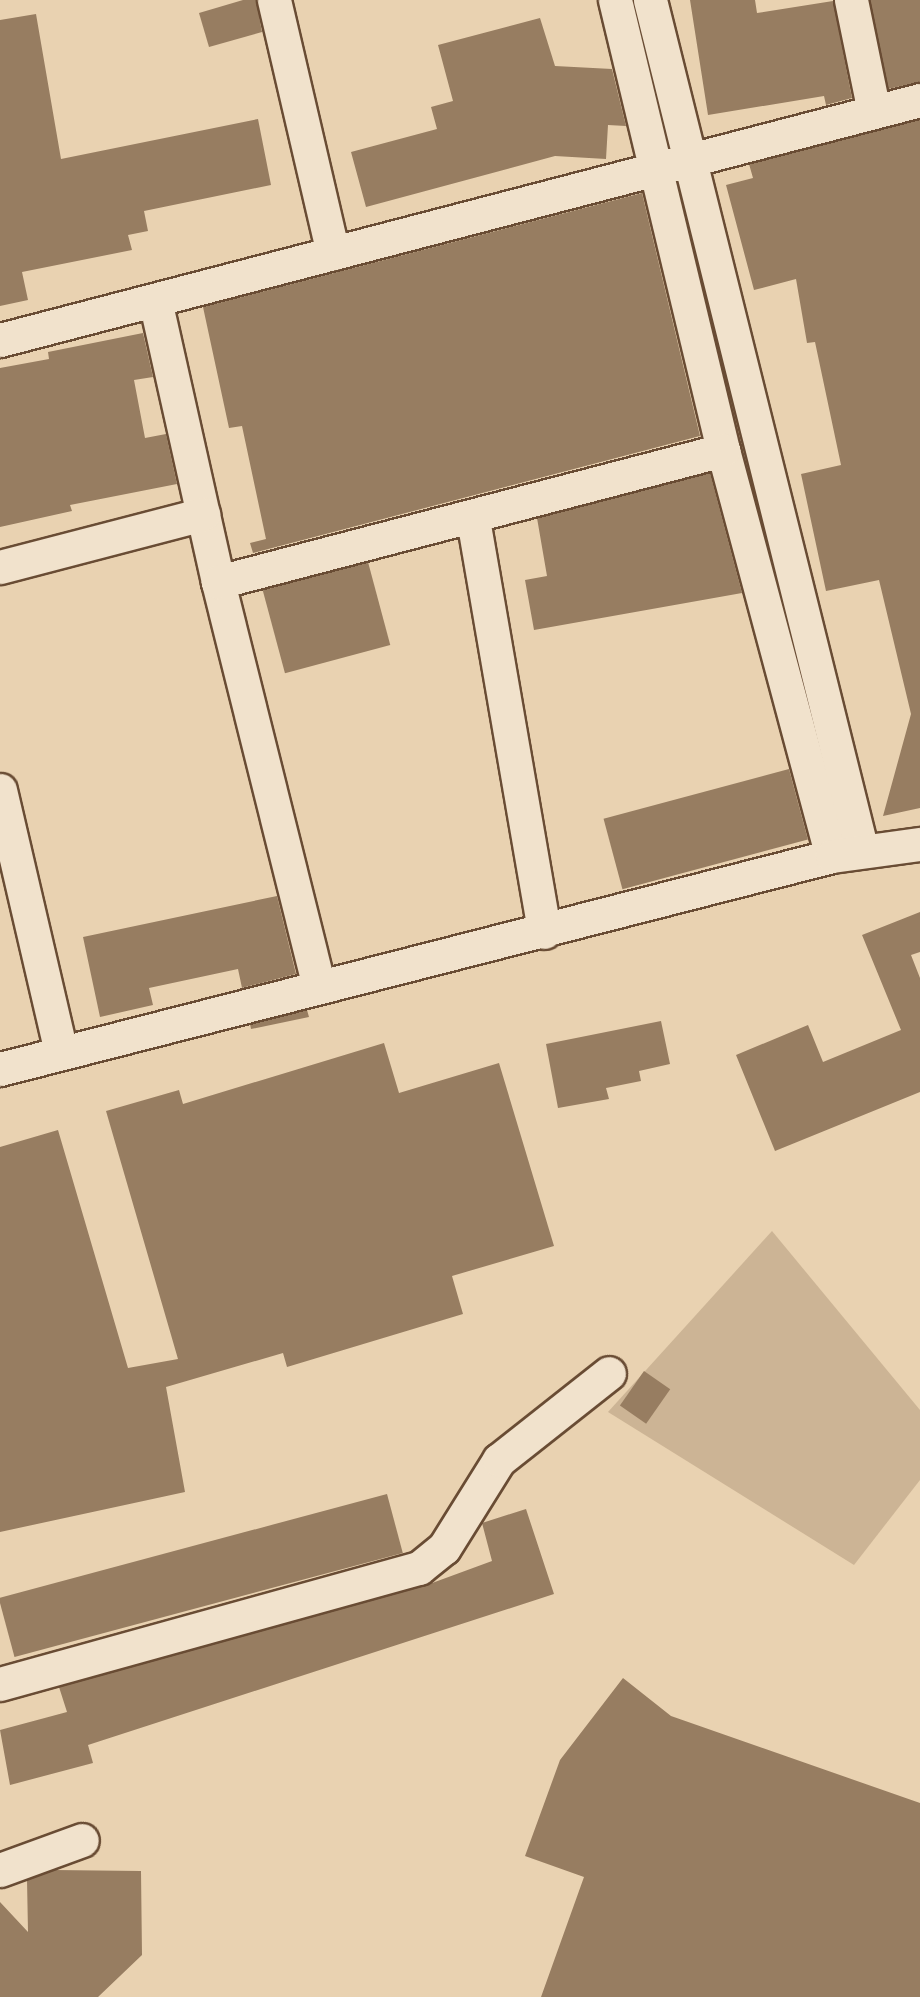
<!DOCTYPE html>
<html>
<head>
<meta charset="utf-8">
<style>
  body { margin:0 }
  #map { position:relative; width:920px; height:1997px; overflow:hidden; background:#e9d2b1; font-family:"Old Standard TT",serif }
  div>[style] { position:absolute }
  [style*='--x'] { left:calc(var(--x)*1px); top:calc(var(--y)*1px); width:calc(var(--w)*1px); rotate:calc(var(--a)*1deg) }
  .green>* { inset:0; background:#ccb495 }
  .building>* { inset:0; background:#977d61; transform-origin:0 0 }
  .roads { filter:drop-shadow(2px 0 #694c34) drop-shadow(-2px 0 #694c34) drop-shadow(0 2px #694c34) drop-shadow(0 -2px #694c34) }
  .minor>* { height:33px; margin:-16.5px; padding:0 16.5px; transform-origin:16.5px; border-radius:16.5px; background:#f1e2cc }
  span { translate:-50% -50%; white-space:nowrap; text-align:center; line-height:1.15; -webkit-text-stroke:4.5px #f1e2cc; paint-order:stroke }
</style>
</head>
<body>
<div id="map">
  <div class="green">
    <i style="clip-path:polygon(772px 1231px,920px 1410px,920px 1480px,854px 1565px,608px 1412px)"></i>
  </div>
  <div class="building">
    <i style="clip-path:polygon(243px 0,256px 0,262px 32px,209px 47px,199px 13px)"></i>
    <i style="clip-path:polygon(690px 0,755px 0,757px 13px,833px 1px,852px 98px,826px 105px,824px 96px,708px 115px)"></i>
    <i style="clip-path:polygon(870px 0,920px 0,920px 82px,888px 89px)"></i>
    <i style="clip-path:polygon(36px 14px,61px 159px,258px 119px,271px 185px,144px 211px,148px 231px,128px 235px,132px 250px,22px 272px,28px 300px,0 306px,0 20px)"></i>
    <i style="clip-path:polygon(540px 18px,555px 66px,612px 69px,626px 126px,608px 125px,606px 159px,555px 156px,366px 207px,351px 152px,437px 129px,431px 107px,453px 101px,438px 45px)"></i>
    <i style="clip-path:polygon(920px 119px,920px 808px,883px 816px,911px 714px,879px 580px,826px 591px,801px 474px,841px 465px,815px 342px,807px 343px,796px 279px,754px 290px,726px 185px,753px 178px,749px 164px)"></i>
    <i style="clip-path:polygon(642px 193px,700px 436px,253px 553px,250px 543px,266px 539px,242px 426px,229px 428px,203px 307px)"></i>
    <i style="clip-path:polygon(143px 333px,153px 377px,134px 380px,145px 438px,166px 434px,177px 484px,70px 505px,72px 511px,0 527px,0 368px,49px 359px,48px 352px)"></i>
    <i style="clip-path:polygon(710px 473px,742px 593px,534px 630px,525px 580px,547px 576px,537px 518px)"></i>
    <i style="left:368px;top:562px;width:86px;height:109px;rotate:75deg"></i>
    <i style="left:789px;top:769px;width:73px;height:192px;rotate:75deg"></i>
    <i style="clip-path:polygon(277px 896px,296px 974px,242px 988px,238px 969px,149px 988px,153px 1005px,100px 1017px,83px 937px)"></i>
    <i style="clip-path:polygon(920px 912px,920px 952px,911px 955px,920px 978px,920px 1092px,775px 1151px,736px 1055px,808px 1025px,823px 1062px,901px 1030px,862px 935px)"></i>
    <i style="clip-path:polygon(307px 1010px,309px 1017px,251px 1029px,250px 1024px)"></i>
    <i style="clip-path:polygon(661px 1021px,670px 1064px,639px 1071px,641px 1081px,606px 1088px,609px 1099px,558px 1108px,546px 1044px)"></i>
    <i style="clip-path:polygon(384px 1043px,399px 1093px,499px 1063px,554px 1246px,452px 1276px,463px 1314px,287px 1367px,283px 1353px,166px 1387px,185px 1492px,0 1532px,0 1147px,58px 1130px,128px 1368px,178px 1359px,106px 1111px,179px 1090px,183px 1104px)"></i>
    <i style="left:644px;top:1371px;width:32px;height:42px;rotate:35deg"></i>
    <i style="left:387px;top:1494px;width:61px;height:402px;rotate:75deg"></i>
    <i style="clip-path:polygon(526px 1509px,554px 1594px,88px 1745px,93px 1763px,10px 1785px,0 1730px,67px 1712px,59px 1687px,424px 1586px,492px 1561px,482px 1523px)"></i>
    <i style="clip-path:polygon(623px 1678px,671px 1716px,920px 1803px,920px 1997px,541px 1997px,584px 1877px,525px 1856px,560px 1760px)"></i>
    <i style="clip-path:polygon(54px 1870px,141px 1871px,142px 1955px,98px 1997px,0 1997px,0 1902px,28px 1932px,27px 1880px)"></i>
  </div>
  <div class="roads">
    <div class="minor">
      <i style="--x:274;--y:0;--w:260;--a:76.9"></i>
      <i style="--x:615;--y:0;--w:463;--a:76.5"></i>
      <i style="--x:723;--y:450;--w:420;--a:75"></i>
      <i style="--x:650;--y:0;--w:877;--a:76.01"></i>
      <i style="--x:851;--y:0;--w:114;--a:78.4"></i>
      <i style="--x:155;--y:300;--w:289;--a:77.4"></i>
      <i style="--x:218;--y:582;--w:417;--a:76"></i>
      <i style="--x:0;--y:340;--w:951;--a:-14.62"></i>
      <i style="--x:473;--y:519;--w:419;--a:80.2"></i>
      <i style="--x:0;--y:567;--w:210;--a:-14.6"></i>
      <i style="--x:218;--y:582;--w:522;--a:-14.65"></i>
      <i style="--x:0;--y:790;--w:270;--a:76.9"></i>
      <i style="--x:0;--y:1069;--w:859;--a:-14.36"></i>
      <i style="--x:832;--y:856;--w:89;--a:-7.8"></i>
      <i style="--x:0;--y:1684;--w:435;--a:-15.5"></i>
      <i style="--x:419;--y:1568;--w:32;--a:-39"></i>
      <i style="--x:444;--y:1548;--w:104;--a:-58"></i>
      <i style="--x:499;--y:1460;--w:140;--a:-38.3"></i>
      <i style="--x:0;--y:1870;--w:87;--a:-20.1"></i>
    </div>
  </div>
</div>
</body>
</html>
